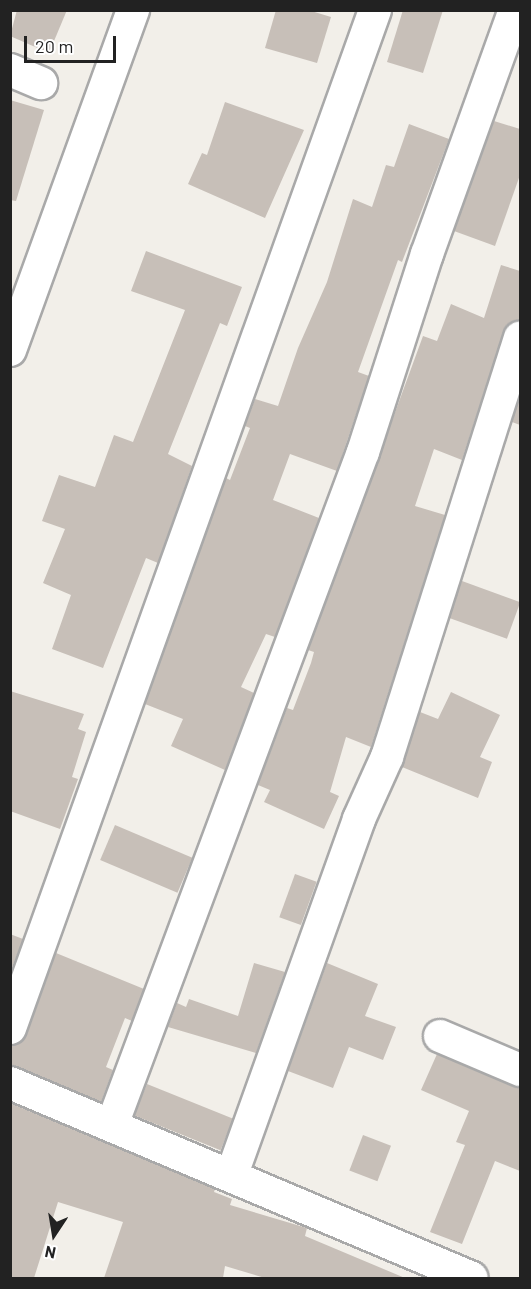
<!DOCTYPE html>
<html>
<head>
<meta charset="utf-8">
<style>
  body { margin:0 }
  #map { position:relative; width:531px; height:1289px; overflow:hidden; background:#f2efe9; font-family:Barlow,sans-serif }
  div>[style] { position:absolute }
  [style*='--x'] { left:calc(var(--x)*1px); top:calc(var(--y)*1px); width:calc(var(--w)*1px); rotate:calc(var(--a)*1deg) }
  .building>* { inset:0; background:#c7bfb8; transform-origin:0 0 }
  .roads { filter:drop-shadow(2px 0 #a9a9a9) drop-shadow(-2px 0 #a9a9a9) drop-shadow(0 2px #a9a9a9) drop-shadow(0 -2px #a9a9a9) }
  .minor>* { height:32px; margin:-16px; padding:0 16px; transform-origin:16px; border-radius:16px; background:#fff }
  span { translate:-50% -50%; white-space:nowrap; text-align:center; line-height:1.15; -webkit-text-stroke:4.5px #fff; paint-order:stroke }
  .frame { position:absolute; inset:0; border:12px solid #222; pointer-events:none }
  .north { position:absolute; left:24px; top:1205px; width:60px; height:60px; -webkit-text-stroke:4px #fff; paint-order:stroke; rotate:192deg; font-size:16px; font-weight:700; line-height:24px; text-align:center; color:#222 }
  .north::after { content:''; display:block; margin:auto; width:21px; height:27px; background:#222; clip-path:polygon(50% 0,100% 100%,50% 72%,0 100%) }
  .scale { position:absolute; left:24px; top:36px; width:92px; height:27px; box-sizing:border-box; border:3px solid #222; border-top:0; padding-left:8px; font-size:18px; line-height:21px; white-space:nowrap; color:#222; -webkit-text-stroke:4px #fff; paint-order:stroke }
</style>
</head>
<body>
<div id="map">
  <div class="building">
    <i style="clip-path:polygon(17px 10px,67px 10px,49px 53px,10px 36px)"></i>
    <i style="clip-path:polygon(276px 10px,308px 10px,331px 17px,317px 63px,265px 48px)"></i>
    <i style="clip-path:polygon(403px 10px,443px 10px,423px 73px,387px 62px)"></i>
    <i style="clip-path:polygon(10px 100px,44px 110px,16px 201px,10px 200px)"></i>
    <i style="clip-path:polygon(225px 102px,304px 130px,265px 218px,188px 184px,202px 153px,207px 155px)"></i>
    <i style="clip-path:polygon(494px 121px,520px 129px,520px 175px,495px 246px,454px 231px)"></i>
    <i style="clip-path:polygon(409px 124px,449px 139px,402px 262px,398px 260px,358px 372px,369px 376px,337px 471px,290px 454px,273px 500px,319px 518px,275px 637px,266px 634px,241px 687px,254px 693px,225px 770px,171px 746px,183px 719px,145px 704px,226px 478px,230px 480px,250px 428px,245px 426px,255px 399px,278px 406px,298px 348px,327px 282px,353px 199px,372px 207px,386px 165px,394px 167px)"></i>
    <i style="clip-path:polygon(146px 251px,242px 287px,227px 326px,220px 323px,168px 454px,192px 466px,158px 563px,146px 558px,103px 668px,52px 649px,71px 595px,43px 583px,65px 529px,42px 521px,59px 475px,95px 487px,114px 435px,133px 442px,185px 310px,131px 291px)"></i>
    <i style="clip-path:polygon(501px 265px,520px 271px,520px 321px,508px 324px,503px 333px,462px 460px,434px 449px,415px 506px,445px 515px,371px 747px,346px 737px,330px 792px,339px 796px,324px 829px,264px 802px,270px 790px,258px 785px,287px 708px,293px 710px,311px 663px,314px 652px,308px 650px,423px 336px,437px 341px,451px 304px,484px 318px)"></i>
    <i style="clip-path:polygon(520px 396px,520px 425px,512px 422px)"></i>
    <i style="left:462px;top:581px;width:62px;height:39px;rotate:20deg"></i>
    <i style="clip-path:polygon(10px 691px,84px 714px,78px 729px,86px 732px,72px 777px,78px 779px,60px 829px,10px 811px)"></i>
    <i style="clip-path:polygon(451px 692px,500px 715px,480px 757px,492px 762px,478px 798px,402px 767px,420px 712px,438px 719px)"></i>
    <i style="left:115px;top:825px;width:84px;height:38px;rotate:23deg"></i>
    <i style="left:295px;top:874px;width:23px;height:46px;rotate:20deg"></i>
    <i style="clip-path:polygon(10px 934px,23px 939px,10px 973px)"></i>
    <i style="clip-path:polygon(56px 953px,144px 989px,132px 1021px,125px 1018px,106px 1067px,113px 1070px,101px 1102px,10px 1065px,10px 1046px,21px 1042px,27px 1034px)"></i>
    <i style="clip-path:polygon(254px 963px,285px 972px,256px 1053px,168px 1027px,177px 1003px,186px 1007px,189px 999px,238px 1016px)"></i>
    <i style="clip-path:polygon(327px 963px,378px 984px,365px 1016px,396px 1027px,383px 1060px,349px 1047px,333px 1088px,288px 1071px)"></i>
    <i style="clip-path:polygon(437px 1054px,520px 1088px,520px 1171px,495px 1161px,462px 1244px,430px 1232px,465px 1145px,456px 1142px,469px 1111px,421px 1090px)"></i>
    <i style="left:147px;top:1084px;width:93px;height:34px;rotate:22deg"></i>
    <i style="clip-path:polygon(10px 1103px,215px 1189px,214px 1192px,232px 1199px,230px 1205px,307px 1228px,305px 1236px,405px 1278px,265px 1278px,225px 1266px,223px 1278px,104px 1278px,123px 1222px,58px 1202px,34px 1278px,10px 1278px)"></i>
    <i style="left:363px;top:1135px;width:30px;height:38px;rotate:21deg"></i>
  </div>
  <div class="roads">
    <div class="minor">
      <i style="--x:10;--y:70;--w:34;--a:23"></i>
      <i style="--x:10;--y:350;--w:362;--a:-70.1"></i>
      <i style="--x:10;--y:1028;--w:1081;--a:-70.27"></i>
      <i style="--x:440;--y:1036;--w:87;--a:23"></i>
      <i style="--x:10;--y:1083;--w:501;--a:22.88"></i>
      <i style="--x:112;--y:1125;--w:718;--a:-69.55"></i>
      <i style="--x:363;--y:452;--w:208;--a:-72.1"></i>
      <i style="--x:427;--y:254;--w:259;--a:-70.2"></i>
      <i style="--x:232;--y:1174;--w:377;--a:-70.3"></i>
      <i style="--x:359;--y:819;--w:68;--a:-65.7"></i>
      <i style="--x:387;--y:757;--w:440;--a:-72.4"></i>
    </div>
  </div>
  <div class="frame"></div>
  <div class="north">N</div>
  <div class="scale">20 m</div>
</div>
</body>
</html>
